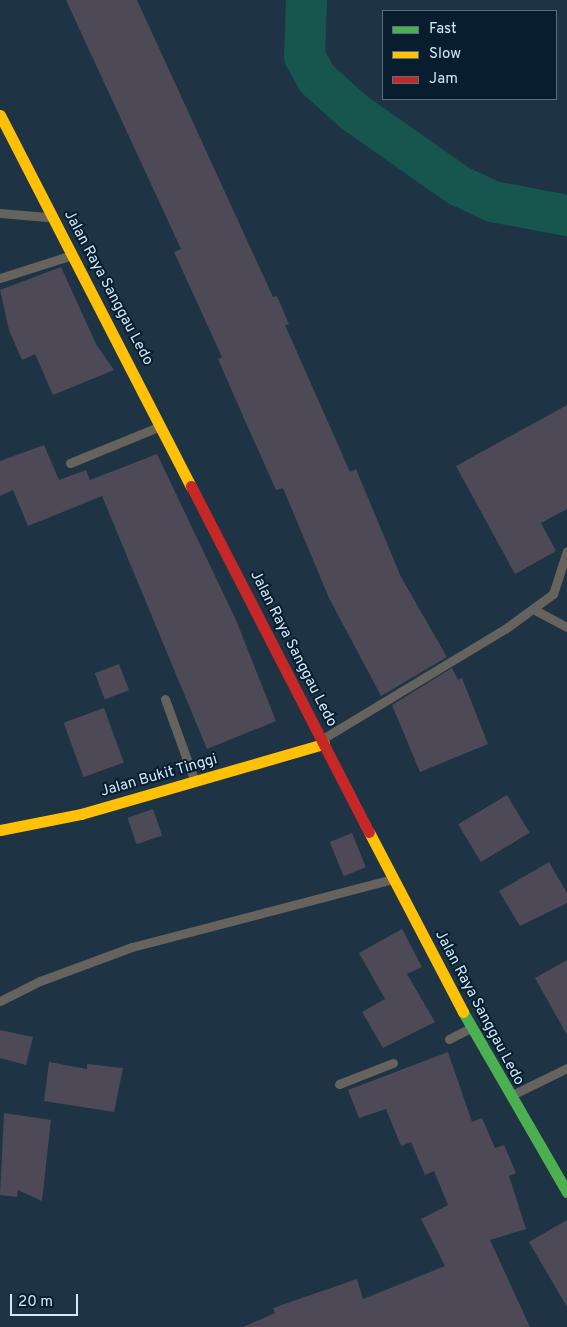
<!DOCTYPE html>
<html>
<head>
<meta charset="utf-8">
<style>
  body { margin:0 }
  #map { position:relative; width:567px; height:1327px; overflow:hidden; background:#1e3444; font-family:Overpass,sans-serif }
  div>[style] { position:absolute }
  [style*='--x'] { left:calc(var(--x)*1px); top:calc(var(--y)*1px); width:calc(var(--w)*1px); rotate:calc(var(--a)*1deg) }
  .river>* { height:41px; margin:-20.5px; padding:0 20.5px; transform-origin:20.5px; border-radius:20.5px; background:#17564e }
  .building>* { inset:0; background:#4d4956; transform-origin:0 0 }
  .lane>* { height:9px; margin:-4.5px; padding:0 4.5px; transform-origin:4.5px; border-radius:4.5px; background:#66625e }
  .fast>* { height:11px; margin:-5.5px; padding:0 5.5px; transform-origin:5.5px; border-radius:5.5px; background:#4caf50 }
  .slow>* { height:11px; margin:-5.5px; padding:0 5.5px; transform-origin:5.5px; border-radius:5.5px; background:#ffc107 }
  .jam>* { height:11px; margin:-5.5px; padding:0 5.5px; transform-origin:5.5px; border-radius:5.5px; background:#c62828 }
  span { translate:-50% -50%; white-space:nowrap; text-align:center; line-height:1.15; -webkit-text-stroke:4px #081e2e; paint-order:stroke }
  .street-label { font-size:15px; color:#cee9fe }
  .legend { position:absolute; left:382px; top:10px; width:175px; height:90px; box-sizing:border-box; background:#081e2e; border:1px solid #576f81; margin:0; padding:6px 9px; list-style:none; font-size:15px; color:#cee9fe }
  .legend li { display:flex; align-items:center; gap:10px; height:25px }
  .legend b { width:25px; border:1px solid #576f81 }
  .scale { position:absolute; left:10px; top:1294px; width:68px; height:22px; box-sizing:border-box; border:2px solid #cee9fe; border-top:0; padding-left:6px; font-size:15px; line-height:18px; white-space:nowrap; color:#cee9fe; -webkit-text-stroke:4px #081e2e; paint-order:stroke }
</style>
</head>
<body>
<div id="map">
  <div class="river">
    <i style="--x:306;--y:0;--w:56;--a:92"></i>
    <i style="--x:304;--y:56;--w:25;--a:61"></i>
    <i style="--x:316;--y:78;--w:51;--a:41.8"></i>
    <i style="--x:354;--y:112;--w:127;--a:35.1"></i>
    <i style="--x:458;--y:185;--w:38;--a:25"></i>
    <i style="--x:492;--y:201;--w:76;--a:10.6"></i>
  </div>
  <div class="building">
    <i style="clip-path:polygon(66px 0,137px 0,273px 297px,277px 296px,289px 324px,285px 325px,350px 472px,356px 469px,401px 577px,447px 657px,381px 696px,329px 598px,283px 488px,276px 490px,246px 423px,218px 359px,222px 357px,174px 252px,181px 249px)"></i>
    <i style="clip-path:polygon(61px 267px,96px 344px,114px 370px,53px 395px,35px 354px,22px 360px,9px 330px,0 290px)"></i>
    <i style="clip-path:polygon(567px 405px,567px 509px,541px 523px,556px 551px,515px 574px,456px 466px)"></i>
    <i style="clip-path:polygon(44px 445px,59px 480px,86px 470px,90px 480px,157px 454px,236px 620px,276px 721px,207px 749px,102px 496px,28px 526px,13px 490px,0 496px,0 461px)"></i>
    <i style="left:119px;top:664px;width:28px;height:26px;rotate:69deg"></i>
    <i style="clip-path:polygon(452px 668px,458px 680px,462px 678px,488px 744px,420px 772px,392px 705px)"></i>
    <i style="left:104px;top:708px;width:58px;height:43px;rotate:70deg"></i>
    <i style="left:507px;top:795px;width:44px;height:57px;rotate:59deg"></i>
    <i style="left:153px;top:809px;width:28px;height:27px;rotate:71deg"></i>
    <i style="left:352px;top:833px;width:37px;height:24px;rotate:68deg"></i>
    <i style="clip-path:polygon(549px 862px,567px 893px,567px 903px,520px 926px,499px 891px)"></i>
    <i style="clip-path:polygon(402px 929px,422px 967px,407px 974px,435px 1022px,383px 1048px,362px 1012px,385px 999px,359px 953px)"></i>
    <i style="clip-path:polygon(567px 960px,567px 1035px,535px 978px)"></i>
    <i style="clip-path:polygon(0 1030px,33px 1037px,26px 1065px,0 1058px)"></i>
    <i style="clip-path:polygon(448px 1052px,472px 1122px,482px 1118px,495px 1148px,504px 1145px,516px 1173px,509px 1176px,526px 1229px,490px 1240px,530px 1327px,243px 1327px,275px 1313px,273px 1308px,357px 1279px,363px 1299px,445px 1266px,421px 1219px,448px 1205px,434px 1171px,425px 1175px,411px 1142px,401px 1146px,386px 1109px,359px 1118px,348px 1090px)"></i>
    <i style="clip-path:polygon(49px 1062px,87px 1069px,87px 1064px,123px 1068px,114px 1112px,44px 1101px)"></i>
    <i style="clip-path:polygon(4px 1113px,51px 1120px,42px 1201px,18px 1190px,17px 1197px,0 1195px)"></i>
    <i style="clip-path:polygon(567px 1220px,567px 1307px,529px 1242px)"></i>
  </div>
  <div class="lane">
    <i style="--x:0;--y:213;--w:47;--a:4.9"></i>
    <i style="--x:0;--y:278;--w:72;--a:-17.7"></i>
    <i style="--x:70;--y:463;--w:95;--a:-22.2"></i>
    <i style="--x:533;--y:609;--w:38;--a:28"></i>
    <i style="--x:165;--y:699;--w:85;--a:70.1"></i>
    <i style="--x:324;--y:738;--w:211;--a:-31.1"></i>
    <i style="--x:505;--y:629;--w:59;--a:-36.1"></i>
    <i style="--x:553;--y:594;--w:45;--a:-72"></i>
    <i style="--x:0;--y:1001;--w:45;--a:-26.6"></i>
    <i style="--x:40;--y:981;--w:98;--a:-20.3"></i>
    <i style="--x:132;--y:947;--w:267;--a:-14.6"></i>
    <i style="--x:449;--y:1039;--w:22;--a:-27"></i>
    <i style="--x:339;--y:1084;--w:58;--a:-21.3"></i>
    <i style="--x:514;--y:1094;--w:59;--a:-26.1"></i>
  </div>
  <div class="fast">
    <i style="--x:463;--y:1012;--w:208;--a:60"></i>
  </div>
  <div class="slow">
    <i style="--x:0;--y:115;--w:417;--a:62.8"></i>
    <i style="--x:0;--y:830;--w:83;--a:-11.2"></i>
    <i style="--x:81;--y:814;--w:253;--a:-16.1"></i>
    <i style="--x:369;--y:832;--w:203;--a:62.4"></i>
  </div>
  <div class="jam">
    <i style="--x:191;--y:486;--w:389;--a:62.8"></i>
  </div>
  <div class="street-label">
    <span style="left:108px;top:288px;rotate:62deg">Jalan Raya Sanggau Ledo</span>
    <span style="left:293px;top:649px;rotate:63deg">Jalan Raya Sanggau Ledo</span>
    <span style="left:159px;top:776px;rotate:-16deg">Jalan Bukit Tinggi</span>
    <span style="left:479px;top:1008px;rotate:62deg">Jalan Raya Sanggau Ledo</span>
  </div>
  <ul class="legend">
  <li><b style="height:6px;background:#4caf50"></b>Fast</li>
  <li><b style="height:6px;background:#ffc107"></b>Slow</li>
  <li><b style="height:6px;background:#c62828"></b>Jam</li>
  </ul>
  <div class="scale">20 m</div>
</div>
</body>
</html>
